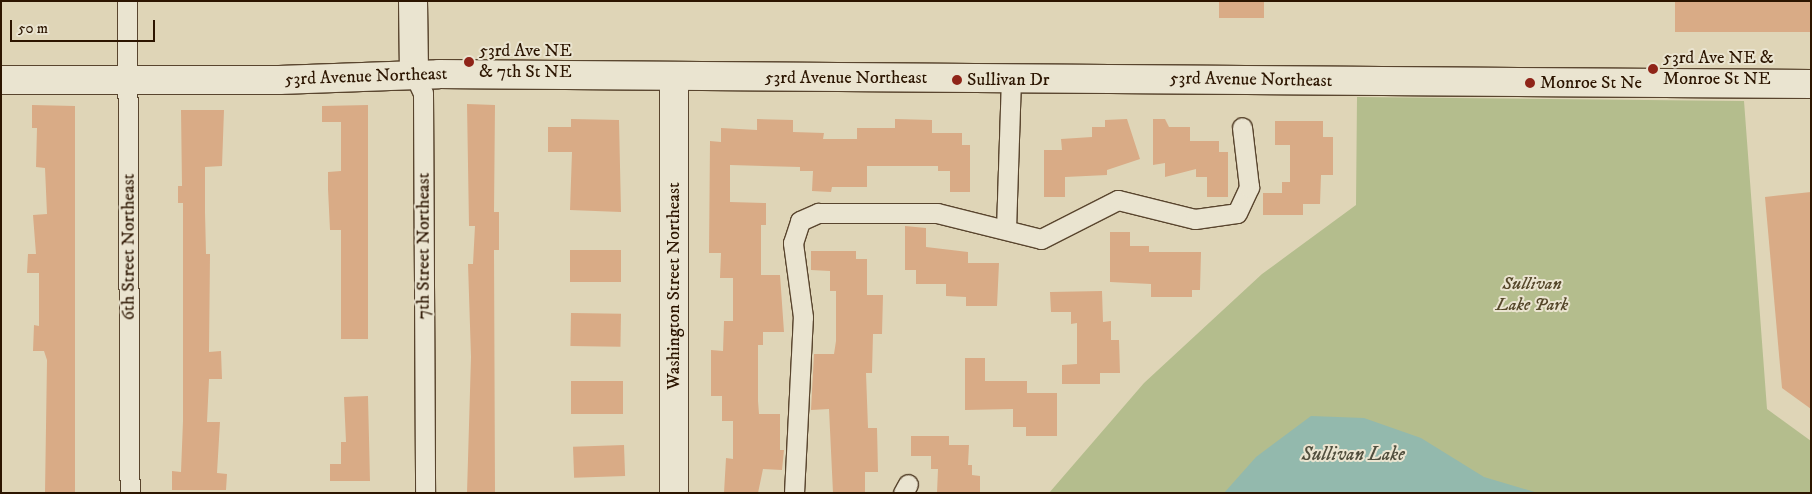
<!DOCTYPE html>
<html>
<head>
<meta charset="utf-8">
<style>
  body { margin:0 }
  #map { position:relative; width:1812px; height:494px; overflow:hidden; background:#dfd5b7; font-family:"IM FELL DW Pica",serif }
  div>[style] { position:absolute }
  [style*='--x'] { left:calc(var(--x)*1px); top:calc(var(--y)*1px); width:calc(var(--w)*1px); rotate:calc(var(--a)*1deg) }
  .green>* { inset:0; background:#b4bd8d }
  .water>* { inset:0; background:#93b9ad }
  .building>* { inset:0; background:#d9ab86; transform-origin:0 0 }
  .roads { filter:drop-shadow(1px 0 #59452e) drop-shadow(-1px 0 #59452e) drop-shadow(0 1px #59452e) drop-shadow(0 -1px #59452e) }
  .street>* { height:19px; margin:-9.5px; padding:0 9.5px; transform-origin:9.5px; border-radius:9.5px; background:#eae4d0 }
  .secondary>* { height:28px; margin:-14px; padding:0 14px; transform-origin:14px; border-radius:14px; background:#eae4d0 }
  .dots>* { width:14px; height:14px; translate:-50% -50%; box-sizing:border-box; border:2px solid #eae4d0; border-radius:50% }
  span { translate:-50% -50%; white-space:nowrap; text-align:center; line-height:1.15; -webkit-text-stroke:4px #eae4d0; paint-order:stroke }
  .poi-label { font-size:18px; color:#2c1500 }
  .left { translate:0 -50%; text-align:left }
  .street-label { font-size:18px; color:#2c1500 }
  .park-label { font-size:18px; color:#55472a; font-style:italic }
  .water-label { font-size:19px; color:#504e3d; font-style:italic }
  .frame { position:absolute; inset:0; border:2px solid #2c1500; pointer-events:none }
  .scale { position:absolute; left:10px; top:20px; width:145px; height:22px; box-sizing:border-box; border:2px solid #2c1500; border-top:0; padding-left:6px; font-size:15px; line-height:18px; white-space:nowrap; color:#2c1500; -webkit-text-stroke:4px #eae4d0; paint-order:stroke }
</style>
</head>
<body>
<div id="map">
  <div class="green">
    <i style="clip-path:polygon(1357px 97px,1744px 101px,1767px 409px,1811px 441px,1811px 493px,1049px 493px,1144px 383px,1262px 274px,1356px 205px)"></i>
  </div>
  <div class="water">
    <i style="clip-path:polygon(1311px 416px,1364px 418px,1421px 438px,1484px 477px,1538px 493px,1224px 493px,1256px 457px)"></i>
  </div>
  <div class="building">
    <i style="left:1219px;top:1px;width:45px;height:17px"></i>
    <i style="left:1675px;top:1px;width:136px;height:31px"></i>
    <i style="clip-path:polygon(467px 104px,495px 105px,494px 212px,499px 212px,499px 250px,494px 250px,495px 493px,467px 493px,471px 357px,468px 264px,473px 264px,475px 226px,469px 226px)"></i>
    <i style="clip-path:polygon(32px 105px,75px 106px,75px 493px,45px 493px,47px 360px,44px 351px,33px 351px,34px 325px,39px 326px,39px 273px,27px 273px,28px 254px,36px 254px,33px 215px,47px 214px,45px 168px,36px 167px,37px 128px,32px 128px)"></i>
    <i style="clip-path:polygon(368px 105px,368px 339px,341px 339px,341px 230px,330px 230px,328px 189px,328px 172px,341px 171px,341px 122px,322px 122px,322px 106px)"></i>
    <i style="clip-path:polygon(181px 110px,224px 110px,222px 166px,205px 167px,205px 212px,206px 254px,210px 254px,209px 352px,221px 351px,222px 379px,209px 379px,207px 422px,220px 422px,217px 473px,227px 474px,226px 490px,172px 490px,172px 471px,181px 472px,183px 421px,183px 203px,178px 203px,178px 186px,182px 186px)"></i>
    <i style="clip-path:polygon(571px 119px,619px 120px,621px 212px,570px 210px,572px 152px,548px 152px,548px 127px,571px 127px)"></i>
    <i style="clip-path:polygon(757px 119px,793px 120px,793px 132px,824px 133px,823px 139px,857px 139px,857px 128px,895px 128px,895px 119px,932px 120px,932px 133px,962px 133px,962px 145px,970px 145px,970px 192px,950px 192px,950px 171px,938px 171px,938px 166px,867px 166px,867px 187px,832px 187px,831px 192px,812px 191px,813px 171px,800px 171px,800px 167px,730px 165px,730px 202px,766px 203px,766px 225px,761px 225px,761px 275px,780px 275px,784px 332px,763px 332px,763px 345px,758px 345px,758px 401px,759px 414px,780px 414px,780px 450px,784px 450px,782px 470px,763px 469px,758px 493px,724px 493px,726px 458px,733px 459px,733px 421px,722px 421px,722px 396px,711px 396px,711px 350px,723px 351px,724px 321px,733px 321px,733px 278px,720px 278px,721px 253px,709px 253px,710px 141px,721px 142px,721px 128px,757px 130px)"></i>
    <i style="clip-path:polygon(1127px 119px,1140px 159px,1107px 170px,1107px 175px,1065px 177px,1065px 197px,1044px 197px,1044px 150px,1062px 150px,1061px 139px,1092px 137px,1092px 127px,1105px 127px,1105px 120px)"></i>
    <i style="clip-path:polygon(1153px 119px,1165px 119px,1169px 127px,1190px 127px,1190px 141px,1219px 141px,1219px 152px,1228px 152px,1228px 197px,1207px 197px,1207px 177px,1196px 177px,1196px 169px,1165px 177px,1165px 163px,1153px 165px)"></i>
    <i style="clip-path:polygon(1275px 121px,1323px 121px,1323px 137px,1333px 137px,1333px 175px,1321px 175px,1320px 204px,1303px 204px,1303px 215px,1263px 215px,1263px 193px,1282px 193px,1282px 182px,1290px 182px,1290px 145px,1275px 145px)"></i>
    <i style="clip-path:polygon(1811px 192px,1811px 409px,1782px 388px,1765px 197px)"></i>
    <i style="clip-path:polygon(905px 226px,926px 228px,926px 247px,968px 252px,968px 263px,999px 263px,997px 306px,966px 306px,966px 297px,946px 296px,946px 284px,916px 284px,916px 270px,905px 270px)"></i>
    <i style="clip-path:polygon(1110px 232px,1130px 232px,1130px 246px,1149px 246px,1149px 252px,1201px 252px,1200px 290px,1192px 290px,1192px 297px,1151px 297px,1151px 284px,1110px 282px)"></i>
    <i style="left:570px;top:250px;width:51px;height:32px"></i>
    <i style="clip-path:polygon(811px 251px,856px 251px,856px 259px,867px 259px,867px 295px,883px 295px,882px 334px,873px 334px,872px 373px,866px 373px,868px 428px,877px 428px,878px 472px,865px 472px,865px 493px,833px 493px,829px 409px,811px 410px,814px 354px,834px 354px,836px 341px,836px 291px,830px 291px,830px 271px,811px 270px)"></i>
    <i style="clip-path:polygon(1102px 291px,1103px 322px,1111px 321px,1111px 340px,1119px 340px,1120px 373px,1100px 373px,1100px 384px,1062px 384px,1062px 365px,1077px 364px,1077px 323px,1071px 324px,1071px 312px,1051px 312px,1050px 292px)"></i>
    <i style="left:571px;top:313px;width:50px;height:33px;rotate:1deg"></i>
    <i style="clip-path:polygon(965px 358px,985px 358px,985px 381px,1027px 381px,1027px 393px,1057px 393px,1057px 436px,1026px 436px,1026px 427px,1013px 427px,1013px 409px,965px 410px)"></i>
    <i style="left:571px;top:381px;width:52px;height:33px"></i>
    <i style="clip-path:polygon(368px 396px,370px 481px,330px 481px,330px 464px,341px 464px,341px 442px,346px 442px,344px 397px)"></i>
    <i style="clip-path:polygon(911px 436px,949px 436px,949px 445px,969px 445px,968px 465px,972px 465px,972px 475px,980px 476px,980px 493px,937px 493px,938px 469px,931px 469px,931px 456px,911px 456px)"></i>
    <i style="left:624px;top:445px;width:31px;height:51px;rotate:88deg"></i>
  </div>
  <div class="roads">
    <div class="street">
      <i style="--x:127;--y:1;--w:492;--a:89.7"></i>
      <i style="--x:414;--y:74;--w:21;--a:65"></i>
      <i style="--x:423;--y:93;--w:400;--a:89.7"></i>
      <i style="--x:1006;--y:229;--w:152;--a:-88.1"></i>
      <i style="--x:794;--y:493;--w:176;--a:-87.1"></i>
      <i style="--x:803;--y:317;--w:75;--a:-97.7"></i>
      <i style="--x:793;--y:243;--w:23;--a:-72"></i>
      <i style="--x:800;--y:221;--w:20;--a:-24"></i>
      <i style="--x:818;--y:213;--w:119;--a:0"></i>
      <i style="--x:937;--y:213;--w:107;--a:14"></i>
      <i style="--x:1041;--y:239;--w:86;--a:-26.9"></i>
      <i style="--x:1118;--y:200;--w:79;--a:13.9"></i>
      <i style="--x:1195;--y:219;--w:42;--a:-8.1"></i>
      <i style="--x:1237;--y:213;--w:29;--a:-65"></i>
      <i style="--x:1249;--y:187;--w:60;--a:-96.7"></i>
      <i style="--x:903;--y:493;--w:10;--a:-61"></i>
    </div>
    <div class="secondary">
      <i style="--x:413;--y:1;--w:73;--a:89.2"></i>
      <i style="--x:1;--y:80;--w:278;--a:0"></i>
      <i style="--x:279;--y:80;--w:160;--a:-2.1"></i>
      <i style="--x:439;--y:74;--w:1372;--a:0.42"></i>
      <i style="--x:674;--y:493;--w:415;--a:-90"></i>
    </div>
  </div>
  <div class="dots">
    <i style="left:469px;top:62px;background:#8f2418"></i>
    <i style="left:1653px;top:69px;background:#8f2418"></i>
    <i style="left:957px;top:80px;background:#8f2418"></i>
    <i style="left:1530px;top:83px;background:#8f2418"></i>
  </div>
  <div class="poi-label">
    <span class="left" style="left:479px;top:62px">53rd Ave NE<br>&amp; 7th St NE</span>
    <span class="left" style="left:1663px;top:69px">53rd Ave NE &amp;<br>Monroe St NE</span>
    <span class="left" style="left:967px;top:80px">Sullivan Dr</span>
    <span class="left" style="left:1540px;top:83px">Monroe St Ne</span>
  </div>
  <div class="street-label">
    <span style="left:366px;top:77px;rotate:-2deg">53rd Avenue Northeast</span>
    <span style="left:846px;top:78px">53rd Avenue Northeast</span>
    <span style="left:1251px;top:80px;rotate:1deg">53rd Avenue Northeast</span>
    <span style="left:424px;top:246px;rotate:-90deg">7th Street Northeast</span>
    <span style="left:129px;top:247px;rotate:-90deg">6th Street Northeast</span>
    <span style="left:674px;top:286px;rotate:-90deg">Washington Street Northeast</span>
  </div>
  <div class="park-label">
    <span style="left:1532px;top:295px">Sullivan<br>Lake Park</span>
  </div>
  <div class="water-label">
    <span style="left:1353px;top:455px">Sullivan Lake</span>
  </div>
  <div class="frame"></div>
  <div class="scale">50 m</div>
</div>
</body>
</html>
